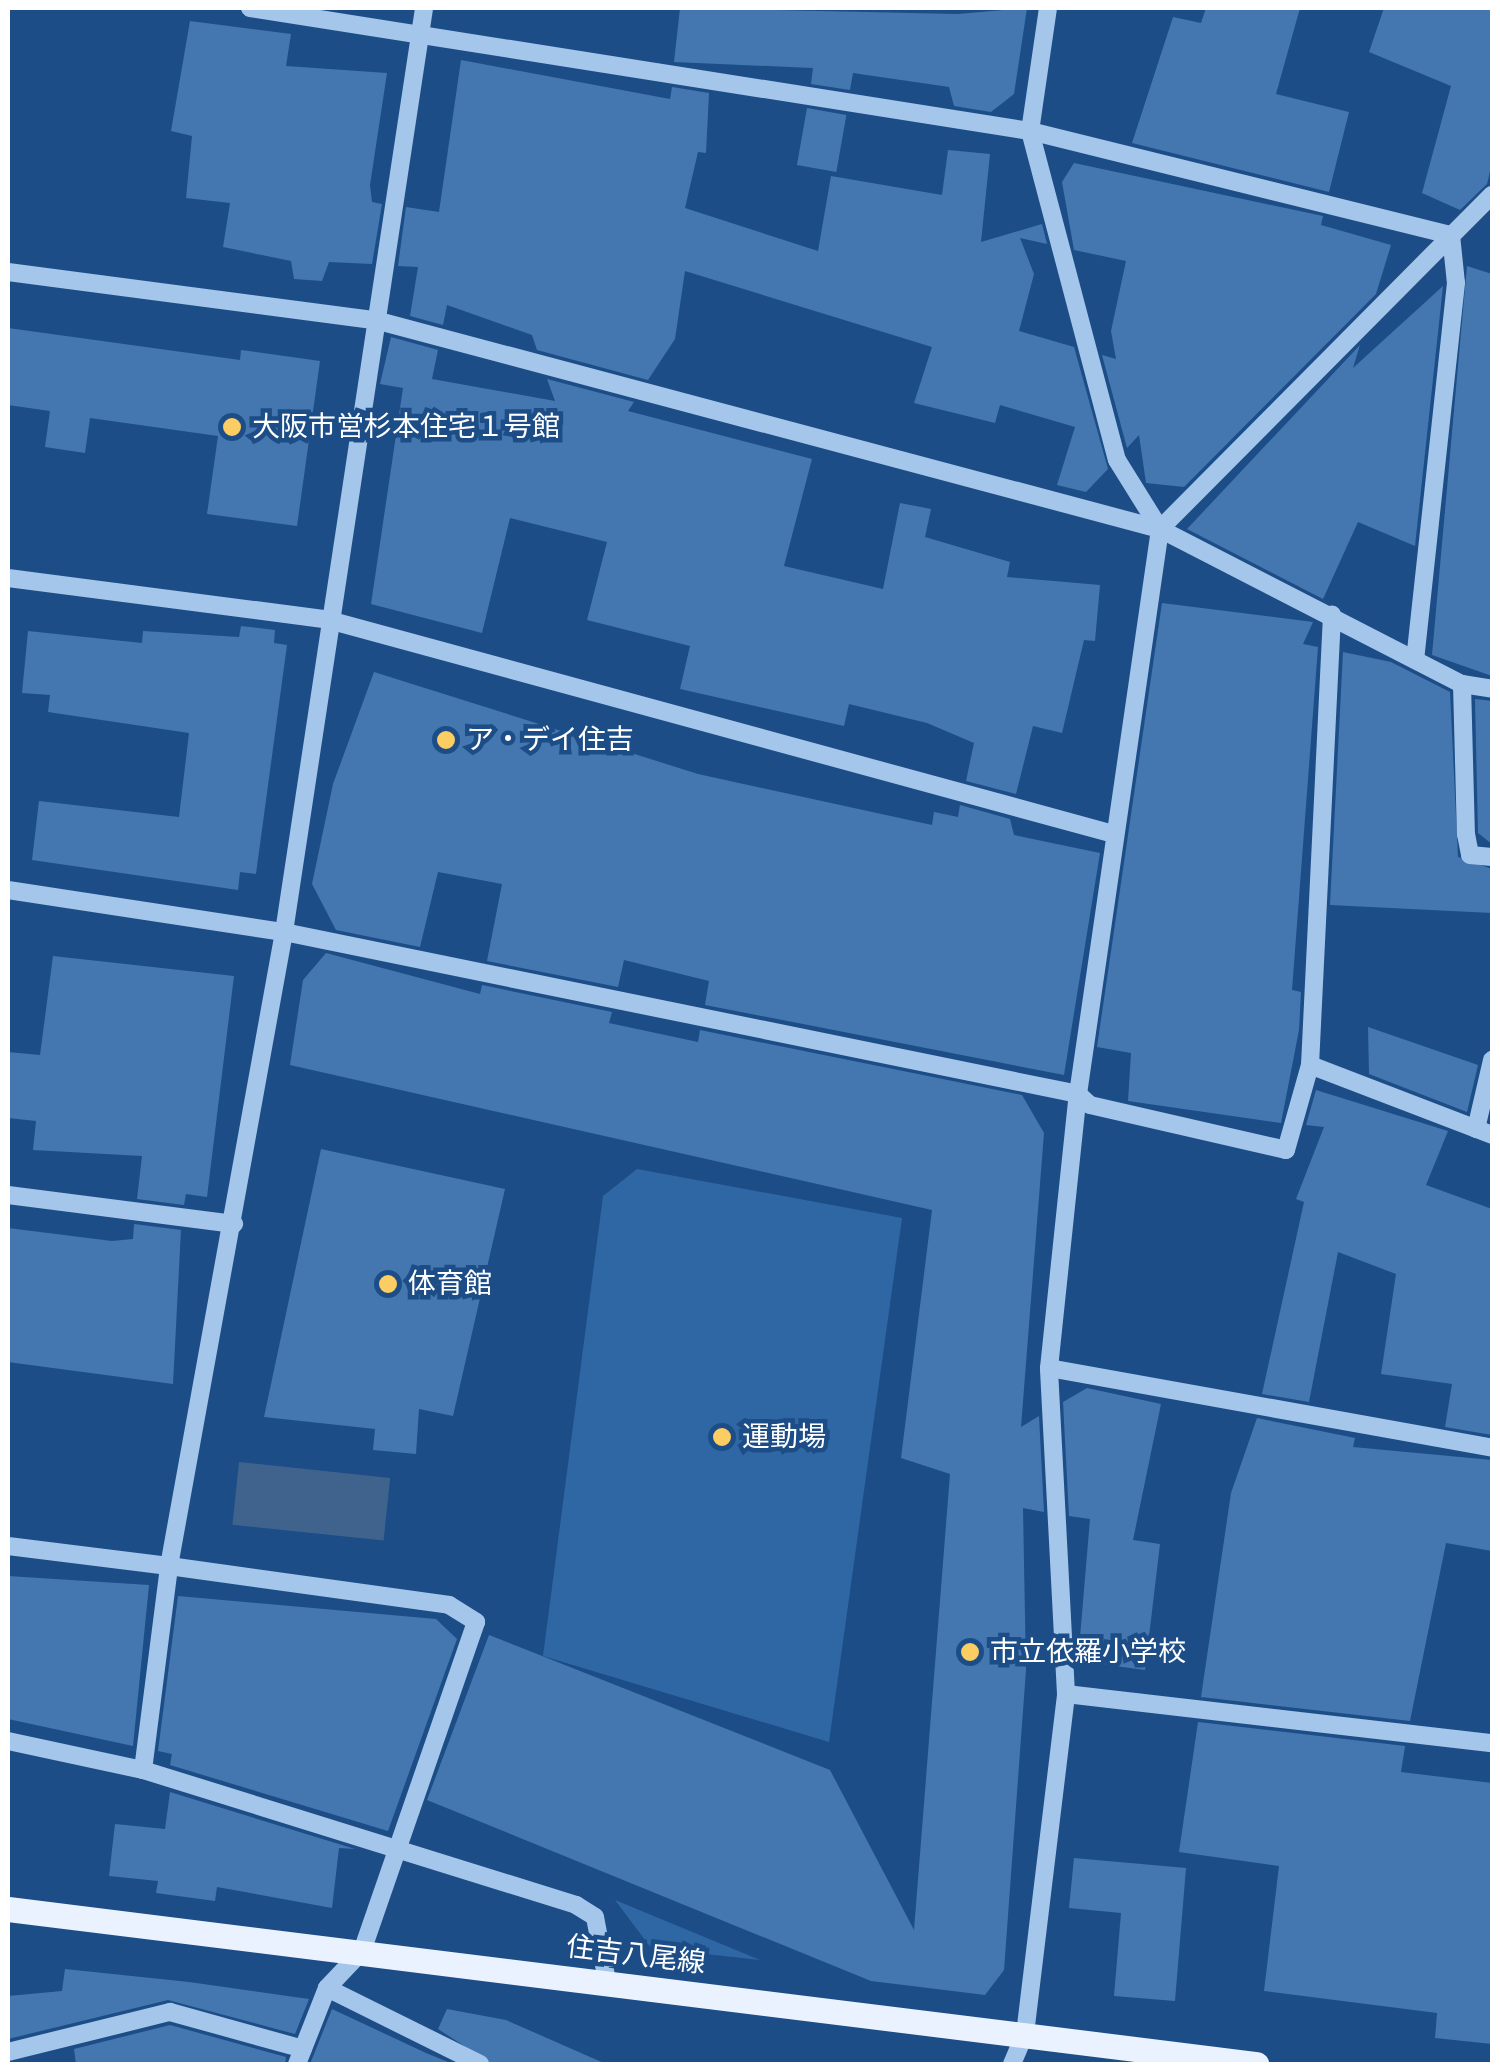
<!DOCTYPE html>
<html>
<head>
<meta charset="utf-8">
<style>
  body { margin:0 }
  #map { position:relative; width:1500px; height:2072px; overflow:hidden; background:#1c4d87; font-family:"Fira Sans Condensed","Noto Sans JP",sans-serif }
  div>[style] { position:absolute }
  [style*='--x'] { left:calc(var(--x)*1px); top:calc(var(--y)*1px); width:calc(var(--w)*1px); rotate:calc(var(--a)*1deg) }
  .green>* { inset:0; background:#2f67a5 }
  .water>* { inset:0; background:#3f638d; transform-origin:0 0 }
  .building>* { inset:0; background:#4477b0; transform-origin:0 0 }
  .minor>* { height:18px; margin:-9px; padding:0 9px; transform-origin:9px; border-radius:9px; background:#a5c6eb }
  .major>* { height:25px; margin:-12.5px; padding:0 12.5px; transform-origin:12.5px; border-radius:12.5px; background:#eaf2ff }
  .dots>* { width:28px; height:28px; translate:-50% -50%; box-sizing:border-box; border:5px solid #1c4d87; border-radius:50% }
  span { translate:-50% -50%; white-space:nowrap; text-align:center; line-height:1.15; -webkit-text-stroke:9px #1c4d87; paint-order:stroke }
  .poi-label { font-size:28px; color:#fff }
  .left { translate:0 -50%; text-align:left }
  .street-label { font-size:28px; color:#fff }
  .frame { position:absolute; inset:0; border:10px solid #fff; pointer-events:none }
</style>
</head>
<body>
<div id="map">
  <div class="green">
    <i style="clip-path:polygon(637px 1169px,902px 1218px,829px 1742px,543px 1656px,603px 1196px)"></i>
    <i style="clip-path:polygon(615px 1900px,760px 1960px,651px 1948px)"></i>
  </div>
  <div class="water">
    <i style="left:239px;top:1462px;width:152px;height:63px;rotate:6deg"></i>
  </div>
  <div class="building">
    <i style="clip-path:polygon(680px 8px,958px 14px,1027px 8px,1014px 94px,991px 112px,954px 106px,949px 87px,853px 73px,850px 90px,811px 84px,813px 68px,674px 62px)"></i>
    <i style="clip-path:polygon(1206px 8px,1300px 8px,1276px 94px,1349px 112px,1329px 192px,1132px 143px,1173px 17px,1201px 23px)"></i>
    <i style="clip-path:polygon(1384px 8px,1492px 8px,1492px 163px,1487px 184px,1460px 210px,1422px 193px,1451px 86px,1369px 52px)"></i>
    <i style="clip-path:polygon(190px 21px,291px 34px,286px 66px,387px 73px,370px 185px,372px 202px,382px 204px,372px 264px,329px 262px,322px 281px,294px 279px,291px 261px,223px 247px,230px 203px,186px 198px,192px 136px,171px 131px)"></i>
    <i style="clip-path:polygon(461px 60px,670px 99px,672px 87px,709px 93px,706px 153px,698px 152px,685px 208px,818px 251px,831px 176px,942px 195px,948px 150px,990px 154px,981px 242px,1042px 224px,1047px 244px,1020px 238px,1034px 274px,1019px 331px,1074px 347px,1108px 469px,1086px 492px,1057px 485px,1075px 427px,1000px 405px,995px 423px,914px 403px,932px 347px,685px 271px,675px 339px,648px 380px,537px 350px,532px 335px,447px 305px,443px 325px,410px 316px,418px 267px,398px 266px,406px 207px,439px 212px)"></i>
    <i style="left:807px;top:108px;width:40px;height:58px;rotate:10deg"></i>
    <i style="clip-path:polygon(1074px 163px,1323px 216px,1321px 225px,1391px 245px,1376px 294px,1184px 487px,1146px 483px,1139px 435px,1127px 448px,1102px 355px,1116px 359px,1111px 331px,1126px 261px,1074px 250px,1062px 182px)"></i>
    <i style="clip-path:polygon(1467px 266px,1492px 274px,1492px 676px,1432px 655px)"></i>
    <i style="clip-path:polygon(1443px 286px,1415px 546px,1358px 522px,1323px 599px,1187px 529px,1360px 345px,1353px 368px)"></i>
    <i style="clip-path:polygon(8px 328px,240px 360px,241px 350px,320px 361px,297px 526px,207px 514px,218px 436px,90px 418px,85px 453px,45px 447px,50px 411px,8px 405px)"></i>
    <i style="clip-path:polygon(391px 337px,438px 350px,432px 379px,555px 401px,547px 379px,634px 402px,628px 411px,812px 459px,784px 566px,883px 589px,900px 503px,931px 509px,925px 537px,1010px 562px,1007px 577px,1100px 585px,1095px 641px,1084px 640px,1062px 733px,1033px 726px,1016px 794px,966px 781px,974px 743px,927px 723px,849px 704px,844px 726px,680px 689px,690px 646px,587px 620px,607px 542px,510px 518px,482px 633px,371px 604px,403px 388px,380px 384px)"></i>
    <i style="clip-path:polygon(1162px 603px,1313px 622px,1303px 644px,1318px 647px,1292px 990px,1301px 992px,1299px 1030px,1281px 1123px,1128px 1101px,1131px 1053px,1097px 1047px)"></i>
    <i style="clip-path:polygon(241px 626px,275px 630px,274px 643px,287px 645px,256px 874px,240px 872px,238px 890px,32px 860px,39px 801px,179px 817px,189px 733px,48px 712px,50px 695px,22px 693px,28px 631px,142px 643px,143px 631px,239px 637px)"></i>
    <i style="clip-path:polygon(1343px 652px,1391px 662px,1450px 692px,1458px 857px,1492px 869px,1492px 913px,1330px 905px)"></i>
    <i style="clip-path:polygon(374px 672px,698px 774px,932px 825px,934px 812px,958px 817px,960px 805px,1010px 819px,1014px 835px,1100px 853px,1064px 1075px,705px 1005px,709px 981px,624px 960px,618px 987px,487px 961px,502px 884px,438px 872px,420px 947px,336px 930px,312px 884px,333px 784px)"></i>
    <i style="clip-path:polygon(1475px 699px,1492px 701px,1492px 844px,1478px 833px)"></i>
    <i style="clip-path:polygon(326px 953px,480px 994px,482px 985px,612px 1012px,609px 1023px,698px 1042px,700px 1030px,1022px 1095px,1044px 1133px,1021px 1427px,1039px 1416px,1044px 1512px,1023px 1508px,1026px 1670px,1004px 1970px,985px 1995px,871px 1981px,427px 1800px,489px 1635px,830px 1770px,914px 1930px,950px 1474px,901px 1458px,932px 1210px,290px 1065px,303px 980px)"></i>
    <i style="clip-path:polygon(53px 956px,234px 976px,207px 1197px,186px 1194px,184px 1205px,137px 1199px,142px 1156px,33px 1150px,36px 1121px,8px 1118px,8px 1052px,40px 1055px)"></i>
    <i style="clip-path:polygon(1368px 1027px,1478px 1065px,1467px 1112px,1369px 1074px)"></i>
    <i style="clip-path:polygon(1316px 1090px,1448px 1131px,1426px 1185px,1492px 1209px,1492px 1435px,1445px 1427px,1452px 1384px,1381px 1374px,1396px 1274px,1338px 1252px,1309px 1402px,1262px 1394px,1304px 1202px,1296px 1199px,1324px 1127px,1306px 1125px)"></i>
    <i style="clip-path:polygon(321px 1149px,505px 1189px,453px 1416px,419px 1409px,416px 1454px,373px 1450px,375px 1429px,264px 1417px)"></i>
    <i style="clip-path:polygon(134px 1224px,181px 1230px,173px 1384px,8px 1362px,8px 1228px,112px 1241px,133px 1239px)"></i>
    <i style="clip-path:polygon(1087px 1388px,1161px 1404px,1133px 1540px,1160px 1544px,1145px 1670px,1078px 1661px,1090px 1519px,1069px 1516px,1063px 1402px)"></i>
    <i style="clip-path:polygon(1257px 1418px,1355px 1438px,1353px 1447px,1492px 1460px,1492px 1551px,1446px 1543px,1410px 1721px,1201px 1697px,1231px 1493px)"></i>
    <i style="clip-path:polygon(8px 1576px,149px 1585px,133px 1746px,8px 1719px)"></i>
    <i style="clip-path:polygon(178px 1596px,436px 1619px,457px 1639px,388px 1831px,170px 1765px,172px 1754px,158px 1751px)"></i>
    <i style="clip-path:polygon(1198px 1722px,1405px 1746px,1401px 1772px,1492px 1783px,1492px 2044px,1435px 2038px,1437px 2013px,1264px 1991px,1279px 1866px,1179px 1852px)"></i>
    <i style="clip-path:polygon(170px 1792px,355px 1849px,339px 1848px,332px 1908px,217px 1887px,215px 1901px,156px 1893px,158px 1881px,109px 1876px,115px 1824px,165px 1829px)"></i>
    <i style="clip-path:polygon(1074px 1858px,1186px 1868px,1175px 2001px,1114px 1996px,1121px 1913px,1069px 1908px)"></i>
    <i style="clip-path:polygon(65px 1969px,189px 1982px,309px 1999px,295px 2034px,168px 2000px,8px 2039px,8px 1996px,62px 1991px)"></i>
    <i style="clip-path:polygon(332px 2009px,426px 2053px,453px 2064px,310px 2064px)"></i>
    <i style="clip-path:polygon(447px 2009px,506px 2020px,606px 2064px,492px 2064px,438px 2029px)"></i>
    <i style="clip-path:polygon(170px 2025px,286px 2057px,285px 2064px,76px 2064px,74px 2049px)"></i>
  </div>
  <div class="minor">
    <i style="--x:250;--y:8;--w:790;--a:8.96"></i>
    <i style="--x:1030;--y:131;--w:434;--a:13.9"></i>
    <i style="--x:1451;--y:235;--w:48;--a:84.1"></i>
    <i style="--x:1456;--y:283;--w:373;--a:96.2"></i>
    <i style="--x:1048;--y:8;--w:124;--a:98.3"></i>
    <i style="--x:1030;--y:131;--w:340;--a:75.2"></i>
    <i style="--x:1117;--y:460;--w:81;--a:58.1"></i>
    <i style="--x:8;--y:272;--w:370;--a:7.5"></i>
    <i style="--x:375;--y:320;--w:812;--a:14.91"></i>
    <i style="--x:1160;--y:529;--w:339;--a:27.2"></i>
    <i style="--x:1462;--y:684;--w:30;--a:9"></i>
    <i style="--x:8;--y:578;--w:320;--a:7.4"></i>
    <i style="--x:325;--y:619;--w:814;--a:15.25"></i>
    <i style="--x:1462;--y:684;--w:150;--a:88.5"></i>
    <i style="--x:1466;--y:834;--w:21;--a:79"></i>
    <i style="--x:1470;--y:855;--w:22;--a:5"></i>
    <i style="--x:8;--y:890;--w:279;--a:8.7"></i>
    <i style="--x:284;--y:932;--w:810;--a:11.53"></i>
    <i style="--x:1078;--y:1094;--w:571;--a:-81.74"></i>
    <i style="--x:1160;--y:529;--w:471;--a:-45.2"></i>
    <i style="--x:1310;--y:1065;--w:195;--a:21"></i>
    <i style="--x:1078;--y:1094;--w:16;--a:43"></i>
    <i style="--x:1090;--y:1105;--w:201;--a:12.9"></i>
    <i style="--x:1286;--y:1150;--w:88;--a:-74.2"></i>
    <i style="--x:1310;--y:1065;--w:451;--a:-87.2"></i>
    <i style="--x:1476;--y:1129;--w:71;--a:-76.9"></i>
    <i style="--x:8;--y:1195;--w:228;--a:7.3"></i>
    <i style="--x:1049;--y:1368;--w:450;--a:10.2"></i>
    <i style="--x:8;--y:1546;--w:162;--a:7.1"></i>
    <i style="--x:169;--y:1566;--w:644;--a:-79.72"></i>
    <i style="--x:284;--y:932;--w:935;--a:-81.38"></i>
    <i style="--x:1066;--y:1694;--w:429;--a:6.6"></i>
    <i style="--x:8;--y:1741;--w:138;--a:12.1"></i>
    <i style="--x:143;--y:1770;--w:206;--a:-82.7"></i>
    <i style="--x:169;--y:1566;--w:283;--a:7.9"></i>
    <i style="--x:449;--y:1605;--w:32;--a:32"></i>
    <i style="--x:476;--y:1622;--w:348;--a:109.1"></i>
    <i style="--x:362;--y:1951;--w:51;--a:133.4"></i>
    <i style="--x:327;--y:1988;--w:82;--a:111.5"></i>
    <i style="--x:143;--y:1770;--w:454;--a:17.3"></i>
    <i style="--x:576;--y:1905;--w:22;--a:32"></i>
    <i style="--x:595;--y:1917;--w:65;--a:79.4"></i>
    <i style="--x:327;--y:1988;--w:171;--a:26.4"></i>
    <i style="--x:8;--y:2052;--w:167;--a:-13.9"></i>
    <i style="--x:170;--y:2012;--w:138;--a:15.5"></i>
    <i style="--x:1012;--y:2064;--w:33;--a:-67"></i>
    <i style="--x:1025;--y:2034;--w:342;--a:-83.1"></i>
    <i style="--x:1066;--y:1694;--w:326;--a:-93"></i>
    <i style="--x:1049;--y:1368;--w:276;--a:-84"></i>
  </div>
  <div class="major">
    <i style="--x:8;--y:1909;--w:1258;--a:7.08"></i>
  </div>
  <div class="dots">
    <i style="left:232px;top:427px;background:#fccd62"></i>
    <i style="left:446px;top:740px;background:#fccd62"></i>
    <i style="left:388px;top:1284px;background:#fccd62"></i>
    <i style="left:722px;top:1437px;background:#fccd62"></i>
    <i style="left:970px;top:1652px;background:#fccd62"></i>
  </div>
  <div class="poi-label">
    <span class="left" style="left:252px;top:427px">大阪市営杉本住宅１号館</span>
    <span class="left" style="left:466px;top:740px">ア・デイ住吉</span>
    <span class="left" style="left:408px;top:1284px">体育館</span>
    <span class="left" style="left:742px;top:1437px">運動場</span>
    <span class="left" style="left:990px;top:1652px">市立依羅小学校</span>
  </div>
  <div class="street-label">
    <span style="left:636px;top:1955px;rotate:7deg">住吉八尾線</span>
  </div>
  <div class="frame"></div>
</div>
</body>
</html>
